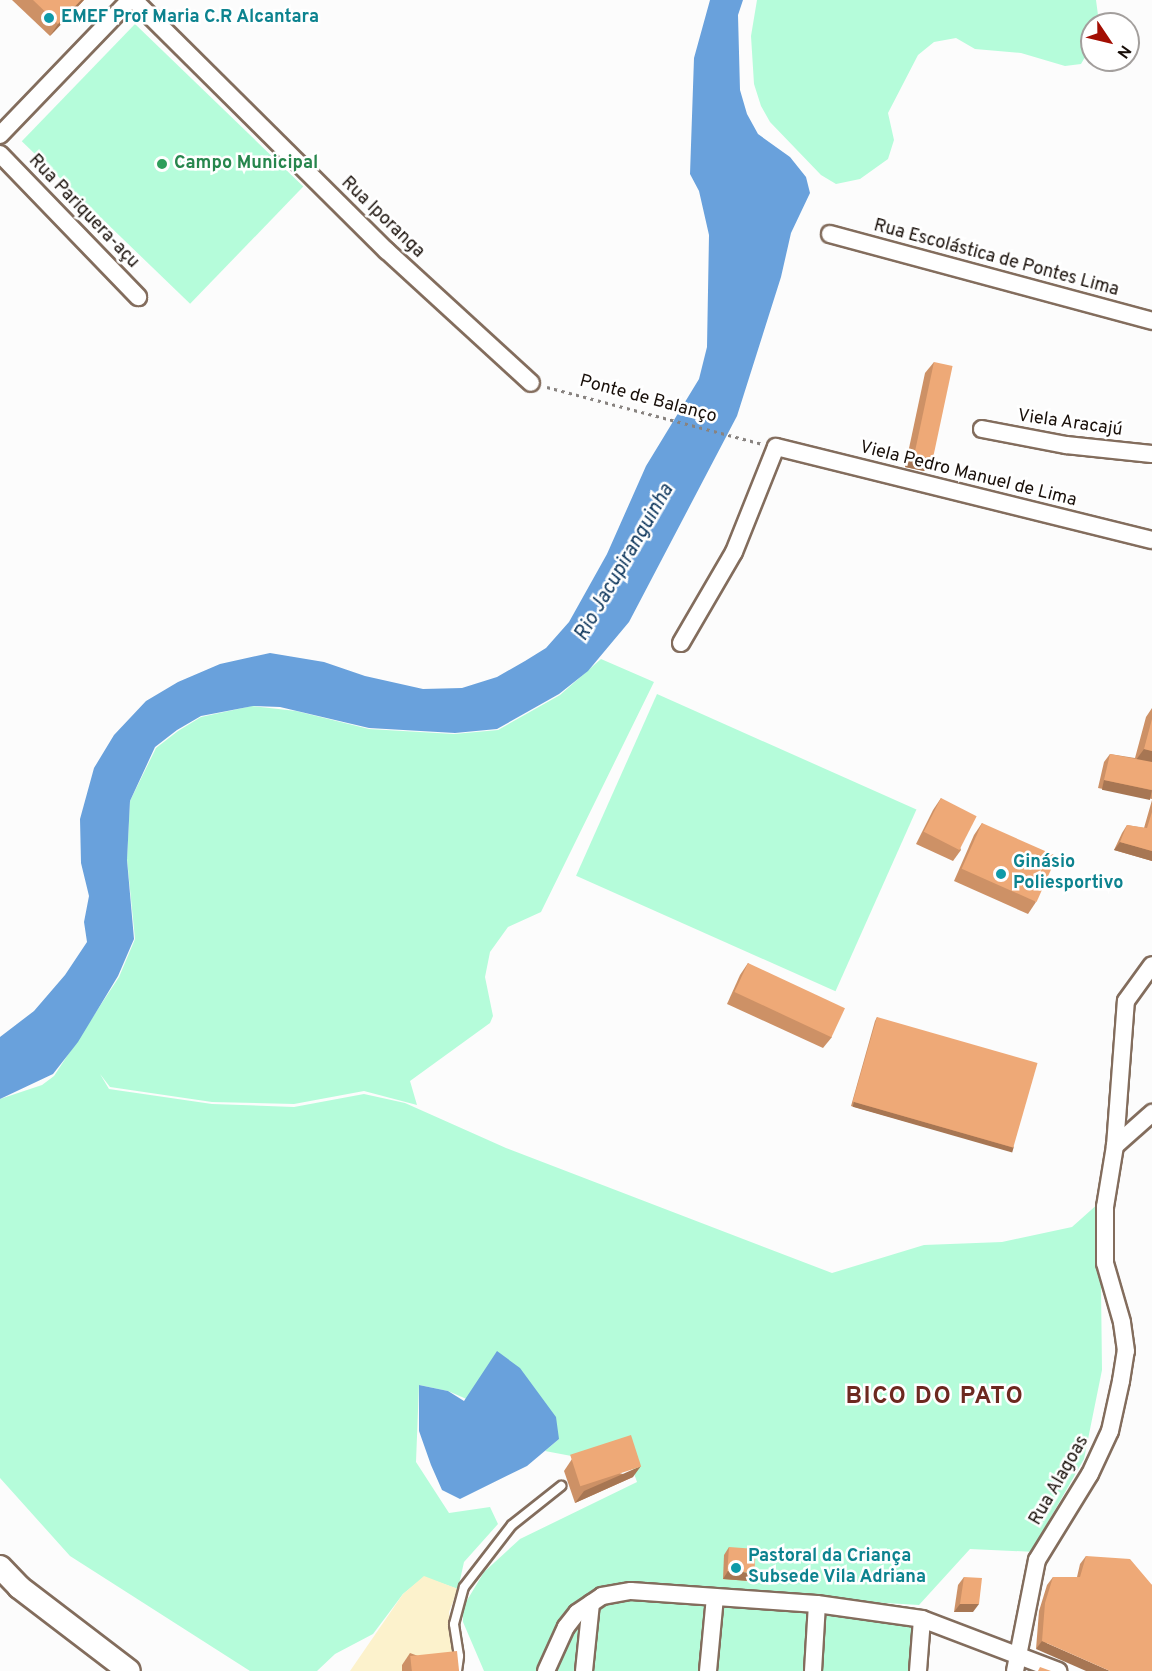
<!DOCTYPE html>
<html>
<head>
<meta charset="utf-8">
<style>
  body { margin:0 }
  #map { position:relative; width:1152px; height:1671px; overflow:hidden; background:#fcfcfc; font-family:Overpass,sans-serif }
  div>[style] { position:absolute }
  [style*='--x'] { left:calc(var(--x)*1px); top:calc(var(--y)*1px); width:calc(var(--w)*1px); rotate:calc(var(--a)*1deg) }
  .green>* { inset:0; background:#b5fcda; transform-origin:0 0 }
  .sand>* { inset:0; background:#fcf2cc }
  .water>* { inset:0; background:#69a1dc }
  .path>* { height:3px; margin-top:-1.5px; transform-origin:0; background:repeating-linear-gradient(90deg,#888380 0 3px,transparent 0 7.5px) }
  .roads { filter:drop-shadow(2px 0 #836d5d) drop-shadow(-2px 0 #836d5d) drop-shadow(0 2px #836d5d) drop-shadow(0 -2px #836d5d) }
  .lane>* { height:8px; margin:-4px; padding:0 4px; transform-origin:4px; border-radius:4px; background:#fff }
  .street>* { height:16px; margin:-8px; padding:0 8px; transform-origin:8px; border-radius:8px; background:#fff }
  .secondary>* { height:22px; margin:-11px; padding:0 11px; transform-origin:11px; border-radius:11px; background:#fff }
  .wall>* { inset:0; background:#cd9166 }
  .shaded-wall>* { inset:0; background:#a77653; transform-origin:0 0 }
  .building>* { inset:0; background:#eea977; transform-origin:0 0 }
  .dots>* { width:16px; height:16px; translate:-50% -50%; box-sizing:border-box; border:3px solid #fff; border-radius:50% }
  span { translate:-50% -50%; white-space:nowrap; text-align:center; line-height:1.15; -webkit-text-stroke:5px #fff; paint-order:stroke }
  .culture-label { font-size:18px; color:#0d838f; font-weight:700 }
  .left { translate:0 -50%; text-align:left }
  .leisure-label { font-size:18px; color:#27864d; font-weight:700 }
  .street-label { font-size:18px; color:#180f09 }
  .water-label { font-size:20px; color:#0c355b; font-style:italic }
  .district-label { font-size:24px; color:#6d2920; font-weight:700; letter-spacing:1.5px }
  .north { position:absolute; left:1080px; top:12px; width:60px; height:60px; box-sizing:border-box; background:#fff; border:2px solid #a39f9d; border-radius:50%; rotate:125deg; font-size:16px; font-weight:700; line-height:24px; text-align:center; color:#180f09 }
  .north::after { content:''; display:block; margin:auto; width:21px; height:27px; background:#a30e03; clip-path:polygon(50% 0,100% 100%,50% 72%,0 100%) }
</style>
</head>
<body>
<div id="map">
  <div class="green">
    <i style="clip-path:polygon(757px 0,1096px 0,1098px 15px,1097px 24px,1092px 24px,1092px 45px,1081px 64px,1065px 66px,1021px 53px,975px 49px,956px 38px,934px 42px,918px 55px,888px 113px,894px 140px,888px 159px,860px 179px,836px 184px,821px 175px,770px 122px,761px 106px,754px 84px,751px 36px)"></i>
    <i style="left:135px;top:24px;width:234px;height:163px;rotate:44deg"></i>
    <i style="clip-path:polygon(601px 659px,654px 682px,541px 912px,508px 927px,490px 952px,485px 977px,493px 1016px,490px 1023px,410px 1081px,417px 1105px,364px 1091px,294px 1104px,212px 1102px,110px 1087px,100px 1074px,109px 1089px,212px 1104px,294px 1107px,364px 1094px,405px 1103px,506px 1148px,832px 1273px,924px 1245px,1002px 1242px,1072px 1227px,1100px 1202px,1102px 1370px,1084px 1459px,1044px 1529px,1036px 1552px,970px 1549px,919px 1605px,631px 1588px,565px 1620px,544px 1671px,484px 1671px,463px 1622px,463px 1607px,484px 1572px,520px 1539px,637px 1482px,623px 1442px,582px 1458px,545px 1451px,559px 1439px,448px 1391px,419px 1385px,416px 1462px,449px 1513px,490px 1507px,498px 1524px,464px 1562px,458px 1589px,424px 1577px,403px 1594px,373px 1634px,335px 1654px,317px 1671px,250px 1671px,70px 1556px,0 1478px,0 1099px,42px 1085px,54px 1076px,119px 977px,135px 939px,127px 859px,130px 801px,156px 748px,178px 731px,201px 717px,252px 706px,296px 711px,369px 729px,454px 734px,498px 730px,560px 695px)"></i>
    <i style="left:657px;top:694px;width:284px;height:199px;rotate:24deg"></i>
    <i style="clip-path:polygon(608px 1598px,710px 1601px,704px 1671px,588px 1671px,594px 1604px)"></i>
    <i style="left:717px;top:1600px;width:97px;height:71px;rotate:4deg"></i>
    <i style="clip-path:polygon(818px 1611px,919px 1621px,915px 1671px,814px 1671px)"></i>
    <i style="clip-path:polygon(584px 1618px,579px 1671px,552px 1671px,569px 1631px)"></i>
  </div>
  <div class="sand">
    <i style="clip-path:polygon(424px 1576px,458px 1589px,449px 1612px,455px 1661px,462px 1671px,350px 1671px,403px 1594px)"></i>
  </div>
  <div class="water">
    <i style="clip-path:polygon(710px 0,743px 0,738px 15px,740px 90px,747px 114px,758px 134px,790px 157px,806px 177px,810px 193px,791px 233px,781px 277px,737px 416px,629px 622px,588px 671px,559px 694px,497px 729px,455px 733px,369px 728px,280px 707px,253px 706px,201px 716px,177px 730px,155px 747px,130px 801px,127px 860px,134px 939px,118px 976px,78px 1042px,53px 1074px,0 1099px,0 1037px,34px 1011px,65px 975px,87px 942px,84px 922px,89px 896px,81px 863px,80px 819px,94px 768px,114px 735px,146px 701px,178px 682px,220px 664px,270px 653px,324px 662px,365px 676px,423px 689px,462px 688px,497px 677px,525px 661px,546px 648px,569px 622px,607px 554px,646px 466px,699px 379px,707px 347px,709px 235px,699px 191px,690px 174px,694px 58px)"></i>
    <i style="clip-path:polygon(497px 1351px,520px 1368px,556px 1417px,559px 1439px,527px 1466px,460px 1499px,442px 1490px,431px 1465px,419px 1431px,419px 1385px,448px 1391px,464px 1401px)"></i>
  </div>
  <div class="path">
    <i style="--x:547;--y:387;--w:222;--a:14.8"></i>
  </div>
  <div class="roads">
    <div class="lane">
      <i style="--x:457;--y:1671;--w:15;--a:-82"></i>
      <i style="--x:459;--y:1656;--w:32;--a:-99"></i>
      <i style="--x:454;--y:1624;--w:38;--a:-75"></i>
      <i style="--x:464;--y:1587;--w:78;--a:-52.3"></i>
      <i style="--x:512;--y:1525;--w:63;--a:-38.5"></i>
    </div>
    <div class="street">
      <i style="--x:134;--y:0;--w:356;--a:44.8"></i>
      <i style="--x:387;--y:251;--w:195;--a:42.5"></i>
      <i style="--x:0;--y:135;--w:187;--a:-46.1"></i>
      <i style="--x:0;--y:154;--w:199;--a:46"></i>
      <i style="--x:830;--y:234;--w:334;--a:15.1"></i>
      <i style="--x:982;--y:429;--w:86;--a:10.8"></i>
      <i style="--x:1066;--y:445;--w:86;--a:6"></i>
      <i style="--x:681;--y:643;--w:105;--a:-59.8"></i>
      <i style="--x:734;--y:552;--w:113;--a:-68.2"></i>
      <i style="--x:776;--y:447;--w:387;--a:13.9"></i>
      <i style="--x:1115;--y:1146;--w:50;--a:-41.7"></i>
      <i style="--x:546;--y:1671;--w:48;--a:-65.6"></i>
      <i style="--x:566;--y:1627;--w:18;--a:-52"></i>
      <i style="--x:577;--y:1613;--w:30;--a:-34"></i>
      <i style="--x:602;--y:1596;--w:29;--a:-10"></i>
      <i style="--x:631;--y:1591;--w:186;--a:4"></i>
      <i style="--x:817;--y:1604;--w:106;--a:8.1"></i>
      <i style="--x:922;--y:1619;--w:146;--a:20.9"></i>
      <i style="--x:584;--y:1671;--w:68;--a:-84.1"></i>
      <i style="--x:708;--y:1671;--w:74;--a:-84.6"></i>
      <i style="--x:813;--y:1671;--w:67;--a:-86.6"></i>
      <i style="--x:918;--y:1671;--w:52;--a:-85.6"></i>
      <i style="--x:1015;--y:1671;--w:113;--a:-78.8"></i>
      <i style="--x:1037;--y:1560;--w:101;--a:-58.4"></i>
      <i style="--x:1090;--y:1474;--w:47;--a:-65.1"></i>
      <i style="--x:1110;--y:1431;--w:51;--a:-77.6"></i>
      <i style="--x:1121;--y:1381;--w:30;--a:-81"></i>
      <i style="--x:1126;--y:1351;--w:29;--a:-98"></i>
      <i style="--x:1122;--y:1322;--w:61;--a:-106.1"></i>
      <i style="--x:1105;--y:1263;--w:56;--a:-90"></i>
      <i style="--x:1105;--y:1207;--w:62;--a:-80.7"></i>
      <i style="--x:1115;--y:1146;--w:145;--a:-85.7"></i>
      <i style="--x:1126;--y:1001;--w:44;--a:-54.2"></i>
    </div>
    <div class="secondary">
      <i style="--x:0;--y:1567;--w:28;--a:46"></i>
      <i style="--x:19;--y:1587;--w:138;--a:37.4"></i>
    </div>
  </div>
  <div class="wall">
    <i style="clip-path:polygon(12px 0,84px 0,50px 36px)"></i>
    <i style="clip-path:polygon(934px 362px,933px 460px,924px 471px,905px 467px,925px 373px)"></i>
    <i style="clip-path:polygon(1152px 708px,1152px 799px,1098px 788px,1104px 762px,1110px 754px,1135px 758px,1146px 717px)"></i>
    <i style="clip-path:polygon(941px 798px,961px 850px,953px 861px,916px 844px,933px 810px)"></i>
    <i style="clip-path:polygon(1152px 800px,1152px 861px,1114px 850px,1122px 833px,1127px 825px,1144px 828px)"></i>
    <i style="clip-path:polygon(982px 823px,1036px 902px,1028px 914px,954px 881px,974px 835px)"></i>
    <i style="clip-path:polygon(748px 963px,832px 1037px,823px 1048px,727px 1004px,740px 975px)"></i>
    <i style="clip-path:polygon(877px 1017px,1014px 1147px,1011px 1151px,851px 1106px,875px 1021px)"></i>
    <i style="clip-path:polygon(572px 1459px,633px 1477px,575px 1503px,564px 1471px)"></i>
    <i style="clip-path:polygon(729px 1547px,749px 1581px,723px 1579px,724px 1555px)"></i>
    <i style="clip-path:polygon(1086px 1556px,1152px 1585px,1036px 1649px,1039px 1611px,1047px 1585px,1053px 1577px,1077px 1577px,1080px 1564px)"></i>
    <i style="clip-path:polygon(964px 1577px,973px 1612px,954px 1612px,958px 1585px)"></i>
    <i style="clip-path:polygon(410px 1653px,459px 1671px,402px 1671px,402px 1665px)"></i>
  </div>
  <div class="shaded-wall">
    <i style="clip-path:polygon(81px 0,84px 0,50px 36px,58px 24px)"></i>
    <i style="clip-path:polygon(913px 455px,933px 460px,924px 471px,905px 467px)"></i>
    <i style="clip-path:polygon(1144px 749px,1152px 751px,1152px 769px,1133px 764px)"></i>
    <i style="left:1104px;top:780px;width:49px;height:10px;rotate:12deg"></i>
    <i style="clip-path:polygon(1120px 842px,1152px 851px,1152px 861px,1114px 850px)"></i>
    <i style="left:854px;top:1102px;width:166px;height:5px;rotate:16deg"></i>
    <i style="clip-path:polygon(641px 1466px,633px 1477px,575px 1503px,584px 1491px)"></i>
    <i style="clip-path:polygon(728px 1571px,754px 1573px,749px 1581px,723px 1579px)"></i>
    <i style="clip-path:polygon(960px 1604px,979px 1604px,973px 1612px,954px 1612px)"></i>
    <i style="clip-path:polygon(1042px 1641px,1110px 1671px,1086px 1671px,1036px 1649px)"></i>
  </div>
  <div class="building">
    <i style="clip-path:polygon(33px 0,81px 0,58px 24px)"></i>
    <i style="left:934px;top:362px;width:19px;height:95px;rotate:12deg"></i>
    <i style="clip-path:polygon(1152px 719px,1152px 751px,1144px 749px)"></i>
    <i style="clip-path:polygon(1110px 754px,1152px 762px,1152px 790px,1104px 780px)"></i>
    <i style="left:941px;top:798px;width:40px;height:38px;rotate:27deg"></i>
    <i style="clip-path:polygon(1152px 812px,1152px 851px,1120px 842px,1127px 825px,1147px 828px)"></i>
    <i style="left:982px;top:823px;width:82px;height:50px;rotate:24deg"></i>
    <i style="left:748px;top:963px;width:107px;height:32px;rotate:25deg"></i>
    <i style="left:877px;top:1017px;width:167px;height:88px;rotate:16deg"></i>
    <i style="left:631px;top:1435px;width:33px;height:64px;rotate:72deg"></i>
    <i style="left:729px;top:1547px;width:27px;height:24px;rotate:4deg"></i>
    <i style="clip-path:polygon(1086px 1556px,1130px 1559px,1152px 1585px,1152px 1671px,1110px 1671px,1042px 1641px,1045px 1603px,1053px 1577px,1080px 1577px)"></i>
    <i style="clip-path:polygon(964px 1577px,982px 1578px,979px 1604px,960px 1604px)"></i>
    <i style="left:457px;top:1651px;width:20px;height:47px;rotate:84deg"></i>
    <i style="clip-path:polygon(1040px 1667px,1051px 1671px,1038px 1671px)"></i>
  </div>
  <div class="dots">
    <i style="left:49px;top:18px;background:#0f9aa8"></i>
    <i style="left:162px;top:164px;background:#2e9e5b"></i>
    <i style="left:1001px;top:874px;background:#0f9aa8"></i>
    <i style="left:736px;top:1568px;background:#0f9aa8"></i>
  </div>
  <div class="culture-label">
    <span class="left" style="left:61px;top:18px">EMEF Prof Maria C.R Alcantara</span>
    <span class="left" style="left:1013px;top:874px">Ginásio<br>Poliesportivo</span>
    <span class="left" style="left:748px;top:1568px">Pastoral da Criança<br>Subsede Vila Adriana</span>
  </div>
  <div class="leisure-label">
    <span class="left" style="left:174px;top:164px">Campo Municipal</span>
  </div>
  <div class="street-label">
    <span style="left:83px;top:212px;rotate:46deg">Rua Pariquera-açu</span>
    <span style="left:382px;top:218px;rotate:44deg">Rua Iporanga</span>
    <span style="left:996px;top:259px;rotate:15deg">Rua Escolástica de Pontes Lima</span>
    <span style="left:648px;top:400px;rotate:15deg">Ponte de Balanço</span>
    <span style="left:1070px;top:424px;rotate:8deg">Viela Aracajú</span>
    <span style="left:968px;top:475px;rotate:14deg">Viela Pedro Manuel de Lima</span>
    <span style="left:1060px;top:1481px;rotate:-60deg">Rua Alagoas</span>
  </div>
  <div class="water-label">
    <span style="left:625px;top:563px;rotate:-60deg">Rio Jacupiranguinha</span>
  </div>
  <div class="district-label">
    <span style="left:935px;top:1398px">BICO DO PATO</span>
  </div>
  <div class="north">N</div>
</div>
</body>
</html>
